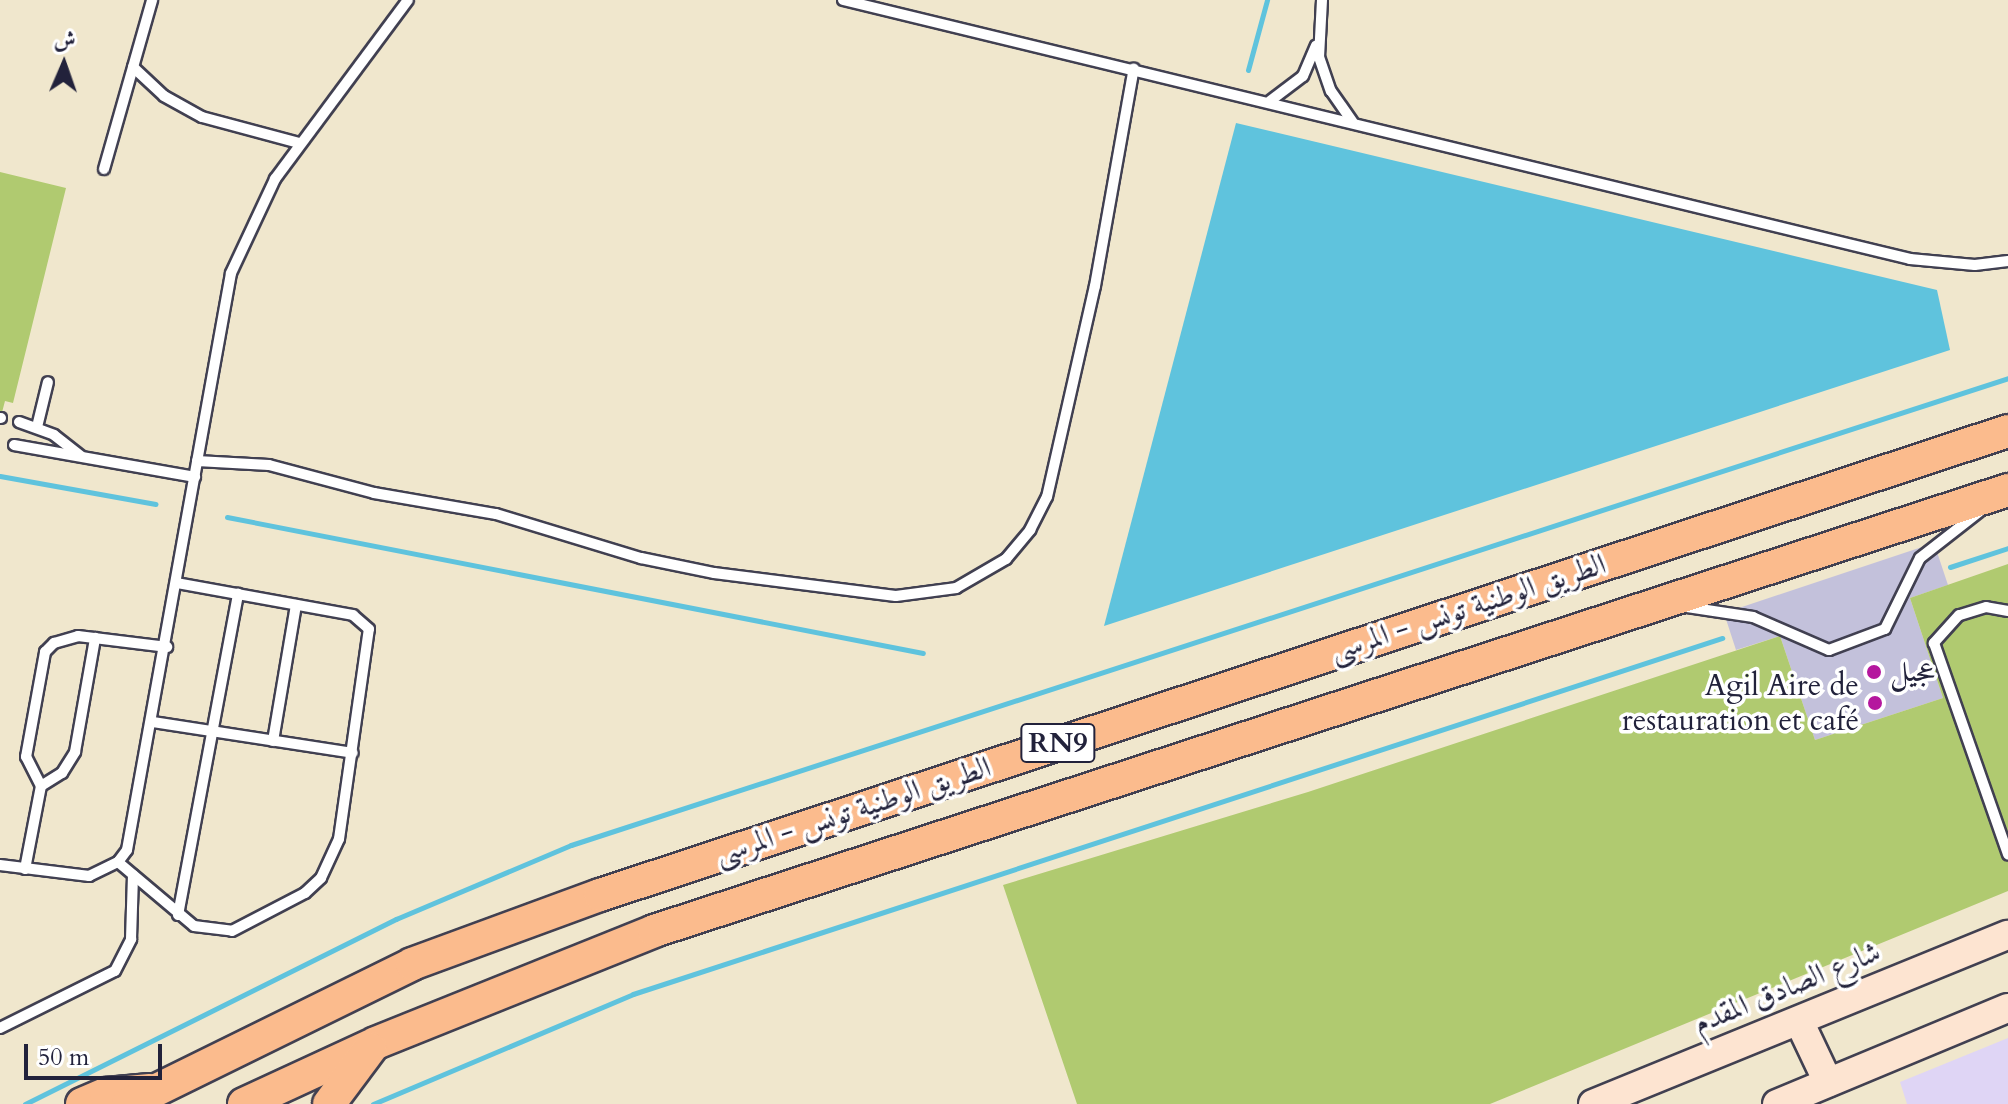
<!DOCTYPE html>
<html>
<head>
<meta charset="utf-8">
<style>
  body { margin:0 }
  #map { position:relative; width:2008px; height:1104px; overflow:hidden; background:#f0e7cd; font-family:Cardo,Amiri,serif }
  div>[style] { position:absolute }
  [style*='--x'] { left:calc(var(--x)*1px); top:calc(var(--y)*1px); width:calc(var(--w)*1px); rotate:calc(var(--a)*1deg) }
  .built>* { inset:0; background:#dfd5f5 }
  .industrial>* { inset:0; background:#c3c1db }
  .green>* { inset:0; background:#b0ca70 }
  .water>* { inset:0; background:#5fc3dd }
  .stream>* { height:5px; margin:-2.5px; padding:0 2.5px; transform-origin:2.5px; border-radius:2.5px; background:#5fc3dd }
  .roads { filter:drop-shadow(2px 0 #414051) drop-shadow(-2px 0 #414051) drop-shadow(0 2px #414051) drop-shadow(0 -2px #414051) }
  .service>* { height:10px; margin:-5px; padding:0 5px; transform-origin:5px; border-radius:5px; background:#fff }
  .secondary>* { height:28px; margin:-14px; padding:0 14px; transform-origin:14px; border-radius:14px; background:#fde4d1 }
  .trunk>* { height:32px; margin:-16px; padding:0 16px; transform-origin:16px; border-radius:16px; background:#fbbb8d }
  .dots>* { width:22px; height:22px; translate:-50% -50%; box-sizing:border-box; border:4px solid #fff; border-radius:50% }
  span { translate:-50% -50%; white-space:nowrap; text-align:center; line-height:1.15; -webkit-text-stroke:7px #fff; paint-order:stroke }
  .shield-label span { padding:2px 6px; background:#fff; border:2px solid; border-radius:6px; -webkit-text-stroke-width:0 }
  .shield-label { font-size:28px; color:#22223b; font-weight:700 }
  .street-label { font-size:30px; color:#22223b }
  .poi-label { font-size:30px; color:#22223b }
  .left { translate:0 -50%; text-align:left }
  .right { translate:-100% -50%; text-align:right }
  .north { position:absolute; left:24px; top:24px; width:80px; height:80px; -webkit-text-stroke:6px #fff; paint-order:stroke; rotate:2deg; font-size:22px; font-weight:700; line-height:32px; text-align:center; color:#22223b }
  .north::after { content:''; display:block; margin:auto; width:28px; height:36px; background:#22223b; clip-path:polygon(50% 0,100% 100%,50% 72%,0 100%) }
  .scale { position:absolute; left:24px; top:1044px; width:138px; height:36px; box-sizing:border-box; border:4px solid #22223b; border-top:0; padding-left:10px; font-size:24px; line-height:28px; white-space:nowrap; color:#22223b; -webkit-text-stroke:6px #fff; paint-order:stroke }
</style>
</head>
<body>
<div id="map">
  <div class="built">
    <i style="clip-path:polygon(2008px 1038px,2008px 1104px,1907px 1104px,1900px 1082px)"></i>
  </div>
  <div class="industrial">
    <i style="clip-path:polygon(1934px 543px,1948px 585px,1910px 598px,1943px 698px,1815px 740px,1780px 636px,1736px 650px,1724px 613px)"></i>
  </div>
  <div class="green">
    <i style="clip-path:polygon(0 172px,66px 188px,13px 403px,5px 401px,0 420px)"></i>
    <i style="clip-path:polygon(2008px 564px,2008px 891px,1490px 1104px,1077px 1104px,1003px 885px,1308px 792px,1780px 636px,1815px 740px,1943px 698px,1910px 598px)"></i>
  </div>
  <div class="water">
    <i style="clip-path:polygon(1236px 123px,1937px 290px,1950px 350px,1104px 626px)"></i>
  </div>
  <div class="stream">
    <i style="--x:1248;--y:70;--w:73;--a:-74.8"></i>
    <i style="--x:0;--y:476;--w:158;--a:10.2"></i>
    <i style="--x:227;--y:517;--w:709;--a:11.06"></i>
    <i style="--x:1950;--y:567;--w:61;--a:-18.1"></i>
    <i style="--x:25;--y:1104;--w:415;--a:-26.5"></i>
    <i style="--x:396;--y:919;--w:190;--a:-22.9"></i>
    <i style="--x:571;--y:845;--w:1511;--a:-18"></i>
    <i style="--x:373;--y:1104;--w:282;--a:-22.9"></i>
    <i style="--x:633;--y:994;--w:1146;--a:-18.1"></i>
  </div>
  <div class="roads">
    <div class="service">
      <i style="--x:843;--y:0;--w:1098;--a:13.64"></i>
      <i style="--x:1910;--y:259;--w:65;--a:5.3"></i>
      <i style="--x:1975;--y:265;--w:33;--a:-7"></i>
      <i style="--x:1322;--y:0;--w:57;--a:93"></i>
      <i style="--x:1319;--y:57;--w:36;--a:71"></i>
      <i style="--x:1331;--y:91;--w:37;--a:55"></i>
      <i style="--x:133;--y:67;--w:42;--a:43.1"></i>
      <i style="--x:164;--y:96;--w:43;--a:28.9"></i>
      <i style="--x:202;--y:117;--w:100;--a:15"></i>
      <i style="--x:1270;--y:101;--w:41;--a:-37.1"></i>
      <i style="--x:1303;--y:76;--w:33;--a:-67"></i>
      <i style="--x:104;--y:169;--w:176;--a:-74.1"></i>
      <i style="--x:0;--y:418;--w:1;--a:0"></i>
      <i style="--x:19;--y:422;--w:37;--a:20"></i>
      <i style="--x:54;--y:435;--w:34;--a:38"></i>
      <i style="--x:37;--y:427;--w:46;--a:-76.3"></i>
      <i style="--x:14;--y:445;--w:184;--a:10"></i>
      <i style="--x:197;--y:461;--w:72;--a:3.2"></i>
      <i style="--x:269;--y:465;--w:109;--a:14.9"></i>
      <i style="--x:374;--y:493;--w:124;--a:9.8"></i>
      <i style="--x:496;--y:514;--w:152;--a:16.9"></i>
      <i style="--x:641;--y:558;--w:75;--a:11.6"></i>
      <i style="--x:714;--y:573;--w:183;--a:7.2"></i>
      <i style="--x:896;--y:596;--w:61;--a:-7.6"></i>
      <i style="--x:956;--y:588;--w:58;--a:-30.1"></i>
      <i style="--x:1006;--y:559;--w:38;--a:-50"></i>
      <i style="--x:1030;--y:530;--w:37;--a:-63"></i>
      <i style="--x:1047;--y:497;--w:216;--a:-77.2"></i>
      <i style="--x:1095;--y:286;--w:221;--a:-79.9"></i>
      <i style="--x:1687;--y:607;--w:67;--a:8.6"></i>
      <i style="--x:1753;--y:617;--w:83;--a:23.5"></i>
      <i style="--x:1829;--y:650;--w:60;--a:-20.6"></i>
      <i style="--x:1885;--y:629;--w:79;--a:-63.8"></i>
      <i style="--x:1920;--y:558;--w:75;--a:-37.9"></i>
      <i style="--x:2008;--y:611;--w:22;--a:-170"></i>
      <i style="--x:1986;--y:607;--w:28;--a:163"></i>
      <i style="--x:1959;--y:615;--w:38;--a:132"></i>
      <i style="--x:1934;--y:643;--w:224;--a:70.7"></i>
      <i style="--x:153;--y:722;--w:202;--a:8.8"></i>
      <i style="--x:273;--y:741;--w:138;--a:-80.4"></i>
      <i style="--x:41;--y:786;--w:33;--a:-117"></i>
      <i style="--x:26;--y:757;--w:107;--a:-79.7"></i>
      <i style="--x:45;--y:652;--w:13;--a:-45"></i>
      <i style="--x:54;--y:643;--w:25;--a:-16"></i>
      <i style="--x:78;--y:636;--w:90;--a:7"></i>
      <i style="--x:41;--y:786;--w:25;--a:-32"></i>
      <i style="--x:62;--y:773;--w:25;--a:-58"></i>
      <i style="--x:75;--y:752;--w:116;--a:-80"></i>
      <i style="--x:118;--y:862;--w:99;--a:40.1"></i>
      <i style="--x:194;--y:926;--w:38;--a:7"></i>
      <i style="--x:232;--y:931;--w:82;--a:-27.5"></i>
      <i style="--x:305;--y:893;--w:22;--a:-43"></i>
      <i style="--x:321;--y:878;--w:43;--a:-65.2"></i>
      <i style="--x:339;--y:839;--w:212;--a:-81.9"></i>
      <i style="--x:369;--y:629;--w:21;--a:-139"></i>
      <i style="--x:353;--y:615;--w:179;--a:-169.7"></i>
      <i style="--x:0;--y:865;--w:90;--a:7"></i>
      <i style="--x:89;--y:876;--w:32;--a:-26"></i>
      <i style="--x:118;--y:862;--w:15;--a:-53"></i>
      <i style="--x:127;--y:850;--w:586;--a:-79.78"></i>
      <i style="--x:231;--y:273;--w:104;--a:-64.9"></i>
      <i style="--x:275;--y:179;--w:223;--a:-53.4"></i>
      <i style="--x:25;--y:869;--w:85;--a:-79.1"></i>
      <i style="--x:178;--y:915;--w:327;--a:-79.4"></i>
      <i style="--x:0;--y:1028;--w:128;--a:-26.4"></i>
      <i style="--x:115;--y:971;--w:36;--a:-63"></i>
      <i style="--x:131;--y:939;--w:64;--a:-88.2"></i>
    </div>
    <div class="secondary">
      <i style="--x:1799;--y:1021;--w:68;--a:64.6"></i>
      <i style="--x:1593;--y:1104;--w:448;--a:-22.2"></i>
      <i style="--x:1777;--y:1104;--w:250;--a:-22.6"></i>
    </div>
    <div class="trunk">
      <i style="--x:82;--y:1104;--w:26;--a:-23"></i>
      <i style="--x:106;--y:1094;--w:44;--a:-5.2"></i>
      <i style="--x:128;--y:1104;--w:317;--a:-26.2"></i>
      <i style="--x:412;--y:964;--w:200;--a:-20.2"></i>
      <i style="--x:600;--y:895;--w:1482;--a:-18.24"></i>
      <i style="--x:244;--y:1104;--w:145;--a:-24.8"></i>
      <i style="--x:376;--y:1043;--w:300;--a:-21.9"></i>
      <i style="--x:654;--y:931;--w:1424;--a:-18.04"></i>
      <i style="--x:329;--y:1104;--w:69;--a:-53.3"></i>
    </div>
  </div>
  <div class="dots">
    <i style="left:1874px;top:672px;background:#b5179e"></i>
    <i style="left:1875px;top:703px;background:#b5179e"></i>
  </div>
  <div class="shield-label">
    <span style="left:1058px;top:743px">RN9</span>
  </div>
  <div class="street-label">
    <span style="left:1468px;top:608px;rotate:-18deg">الطريق الوطنية تونس - المرسى</span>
    <span style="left:853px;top:811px;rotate:-18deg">الطريق الوطنية تونس - المرسى</span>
    <span style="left:1787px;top:988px;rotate:-22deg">شارع الصادق المقدم</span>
  </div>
  <div class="poi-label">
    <span class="left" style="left:1890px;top:672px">عجيل</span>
    <span class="right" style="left:1859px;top:703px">Agil Aire de<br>restauration et café</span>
  </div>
  <div class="north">ش</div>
  <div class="scale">50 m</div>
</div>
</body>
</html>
